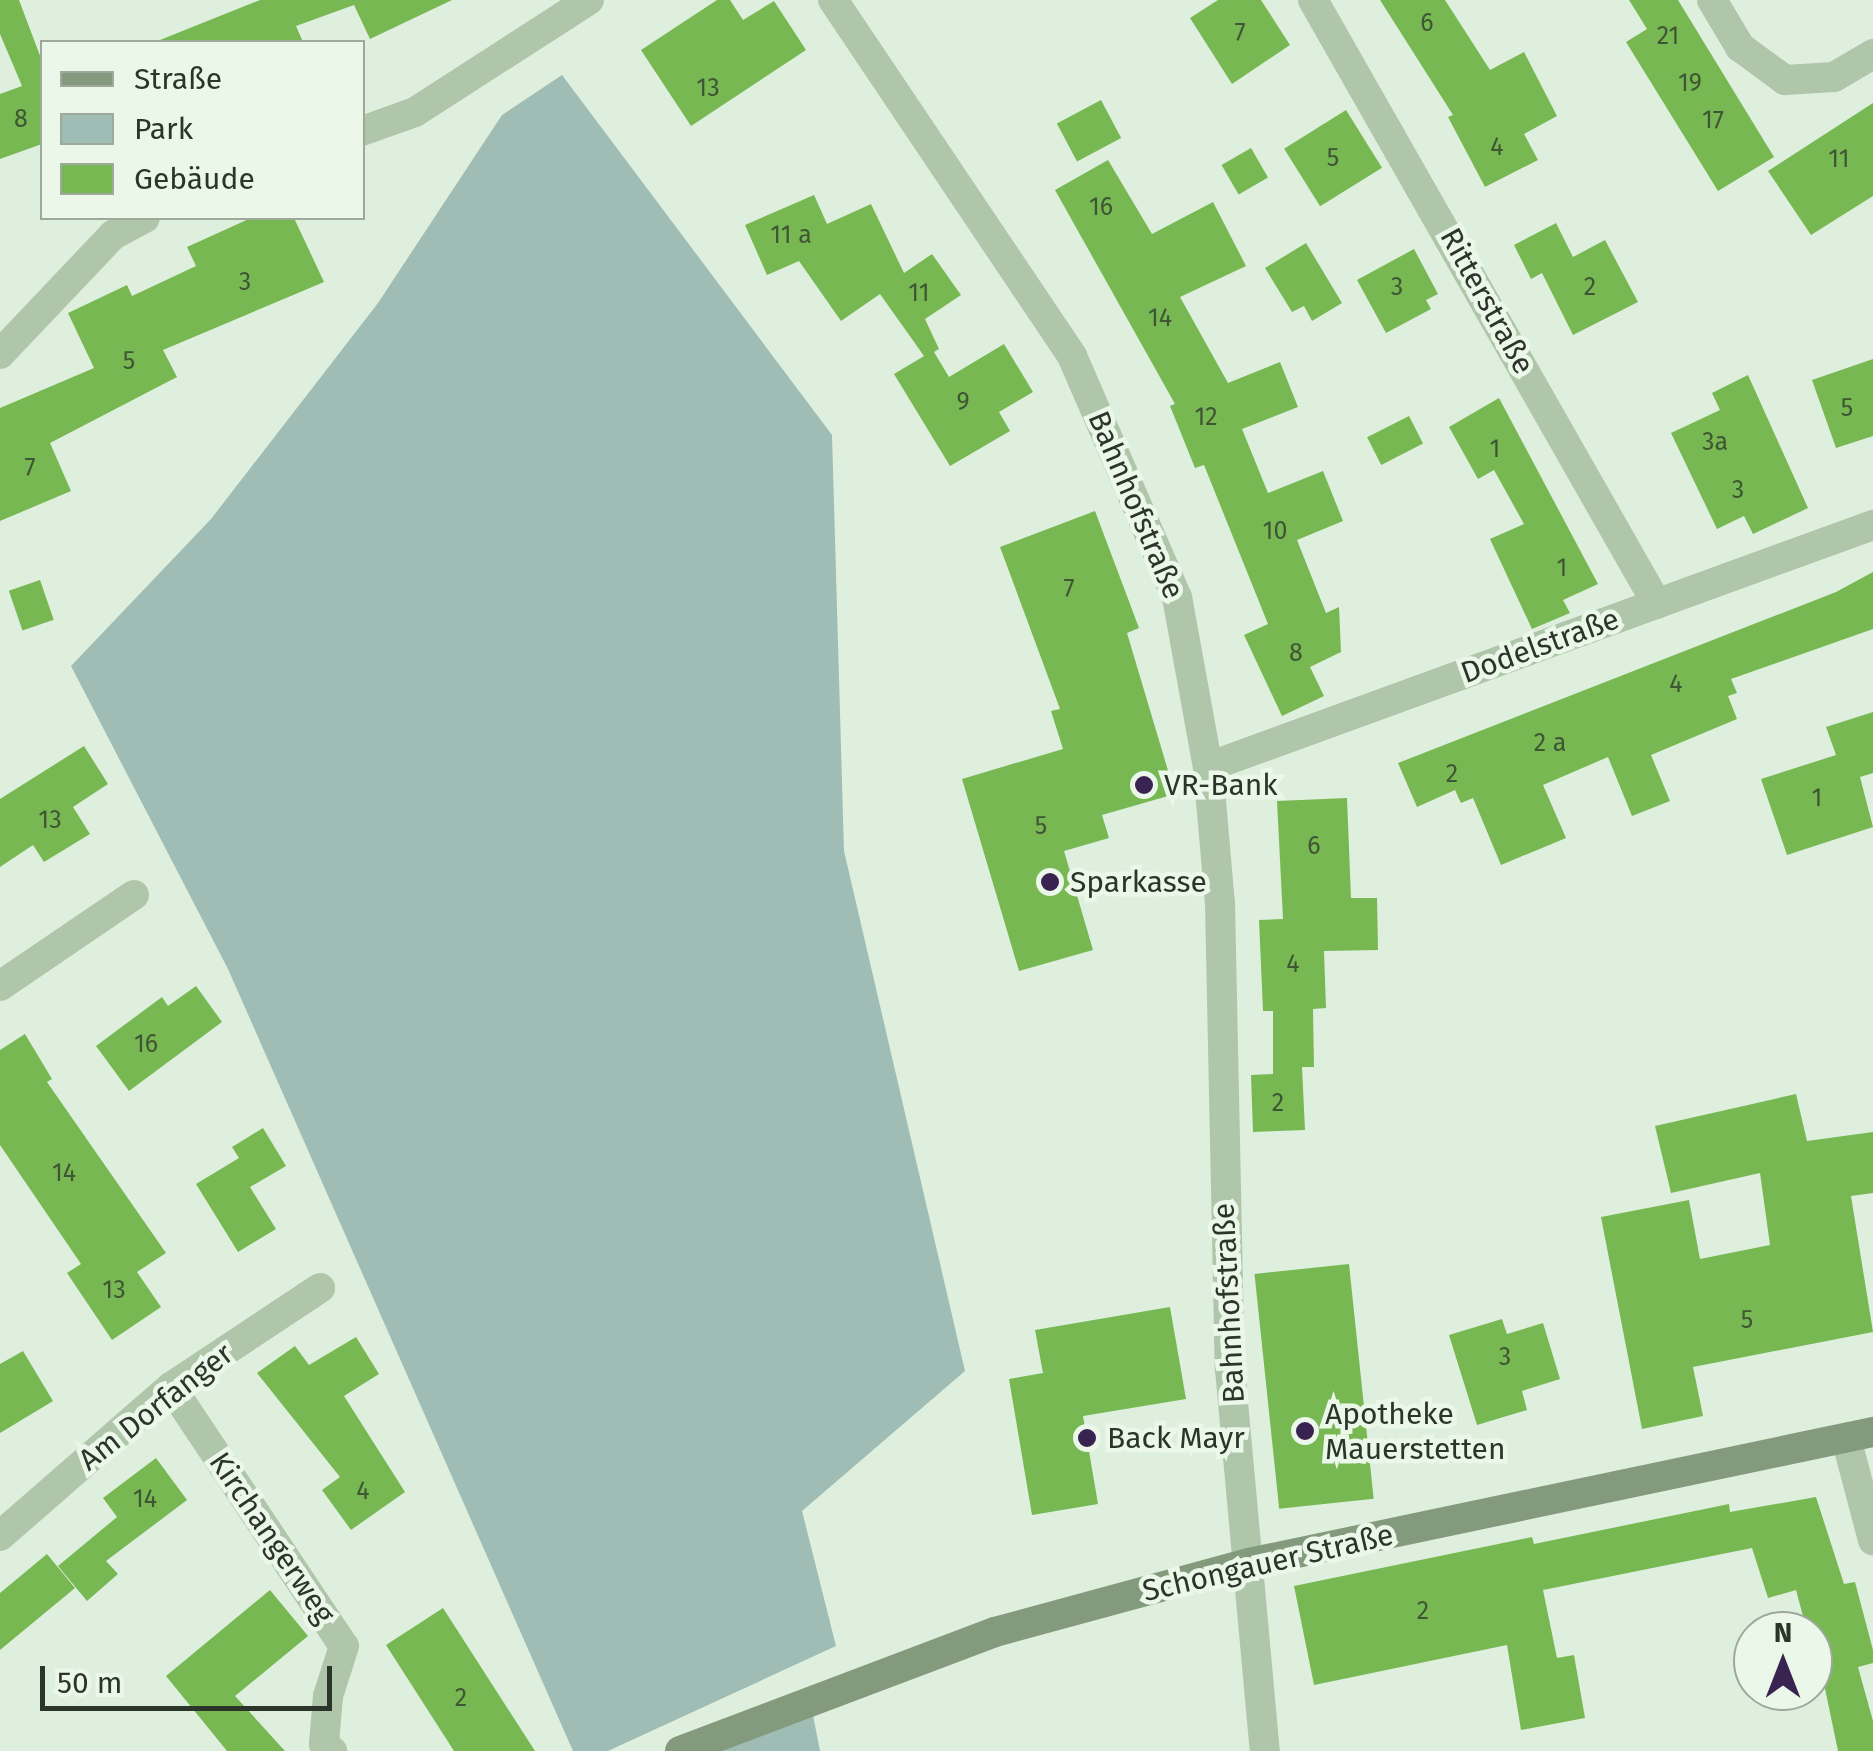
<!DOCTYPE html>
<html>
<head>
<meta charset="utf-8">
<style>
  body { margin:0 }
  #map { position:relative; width:1873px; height:1751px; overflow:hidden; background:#dfefde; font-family:"Fira Sans",sans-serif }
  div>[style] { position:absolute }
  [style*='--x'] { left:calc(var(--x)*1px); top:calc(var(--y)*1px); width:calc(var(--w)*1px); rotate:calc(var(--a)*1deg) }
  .green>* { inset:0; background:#9fbdb5 }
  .building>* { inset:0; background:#77b853; transform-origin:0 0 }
  .street>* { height:30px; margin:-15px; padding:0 15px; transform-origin:15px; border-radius:15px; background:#afc6ab }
  .secondary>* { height:30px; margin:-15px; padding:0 15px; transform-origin:15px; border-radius:15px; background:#839a7c }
  .dots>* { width:28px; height:28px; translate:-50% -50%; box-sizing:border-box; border:5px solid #eaf7e9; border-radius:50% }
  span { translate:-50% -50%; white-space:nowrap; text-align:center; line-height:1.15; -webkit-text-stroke:9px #eaf7e9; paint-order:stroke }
  .number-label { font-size:25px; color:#3f5634 }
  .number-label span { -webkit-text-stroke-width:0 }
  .street-label { font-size:30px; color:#2c3529 }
  .poi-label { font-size:30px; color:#2c3529 }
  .left { translate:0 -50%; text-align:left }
  .legend { position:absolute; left:40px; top:40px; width:325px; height:180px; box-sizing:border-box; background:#eaf7e9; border:2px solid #9ea99c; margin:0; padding:12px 18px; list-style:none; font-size:30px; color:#2c3529 }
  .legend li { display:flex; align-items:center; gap:20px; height:50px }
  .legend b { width:50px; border:2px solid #9ea99c }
  .north { position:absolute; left:1733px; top:1611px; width:100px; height:100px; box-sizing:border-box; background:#eaf7e9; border:2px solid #9ea99c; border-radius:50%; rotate:0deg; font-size:28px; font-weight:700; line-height:40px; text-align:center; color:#2c3529 }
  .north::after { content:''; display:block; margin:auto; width:35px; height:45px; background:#392351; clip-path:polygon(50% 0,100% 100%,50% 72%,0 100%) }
  .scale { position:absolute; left:40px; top:1666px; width:292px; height:45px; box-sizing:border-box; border:5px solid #2c3529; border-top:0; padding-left:12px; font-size:30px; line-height:35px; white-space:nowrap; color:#2c3529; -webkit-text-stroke:8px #eaf7e9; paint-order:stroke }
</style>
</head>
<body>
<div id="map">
  <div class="green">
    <i style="clip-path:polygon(562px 75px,832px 435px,844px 851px,965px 1371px,802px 1511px,836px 1646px,608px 1751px,573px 1751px,228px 969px,71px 666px,211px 519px,378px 303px,502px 115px)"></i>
    <i style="clip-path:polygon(812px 1710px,820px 1751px,722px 1751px)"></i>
  </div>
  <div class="building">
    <i style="clip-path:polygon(0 0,19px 0,42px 61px,42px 144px,0 159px,0 94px,22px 86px,0 34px)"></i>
    <i style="clip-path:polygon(260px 0,452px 0,370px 39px,354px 5px,296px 26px,303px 42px,155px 42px)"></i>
    <i style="clip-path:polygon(717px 0,730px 0,743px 20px,774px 1px,806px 50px,691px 126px,641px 50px)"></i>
    <i style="clip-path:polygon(1218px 0,1261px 0,1290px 45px,1232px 84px,1190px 18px)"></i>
    <i style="clip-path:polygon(1380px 0,1445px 0,1490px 70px,1524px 52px,1557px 116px,1524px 134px,1538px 160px,1485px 187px,1448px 117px,1453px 115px)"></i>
    <i style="clip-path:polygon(1629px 0,1678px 0,1774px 157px,1718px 191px,1626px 42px,1647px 29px)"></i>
    <i style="left:1101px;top:100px;width:43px;height:50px;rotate:62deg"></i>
    <i style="clip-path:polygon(1873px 103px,1873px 196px,1811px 235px,1768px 171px)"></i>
    <i style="left:1346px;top:110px;width:68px;height:73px;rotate:58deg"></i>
    <i style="left:1251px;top:148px;width:34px;height:34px;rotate:60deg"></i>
    <i style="clip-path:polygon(1108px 160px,1152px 234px,1213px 202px,1246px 266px,1180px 297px,1228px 383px,1280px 362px,1298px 407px,1242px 429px,1268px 493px,1323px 471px,1343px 521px,1297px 540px,1326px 613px,1339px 607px,1341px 652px,1310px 667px,1324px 696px,1282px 716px,1244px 635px,1268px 624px,1204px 465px,1195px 468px,1170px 406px,1175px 404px,1055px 190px)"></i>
    <i style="clip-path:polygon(814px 195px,827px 224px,871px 204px,904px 273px,932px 254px,961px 295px,925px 319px,939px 349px,934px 352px,949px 377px,1004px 344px,1033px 392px,999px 412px,1010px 431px,950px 466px,894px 374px,924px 356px,880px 294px,841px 321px,799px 261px,767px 275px,745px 225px)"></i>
    <i style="clip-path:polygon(251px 218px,294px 218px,324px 282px,163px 350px,177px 377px,50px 443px,71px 491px,0 521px,0 408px,94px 368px,68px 313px,127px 285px,132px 296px,196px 266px,187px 247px)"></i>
    <i style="clip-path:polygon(1556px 223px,1573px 257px,1605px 240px,1638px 302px,1573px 335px,1542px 273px,1531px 279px,1514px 245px)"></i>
    <i style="clip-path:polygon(1306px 243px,1342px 303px,1312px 321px,1304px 306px,1292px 312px,1265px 268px)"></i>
    <i style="clip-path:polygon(1414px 249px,1438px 294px,1426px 300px,1431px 309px,1386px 333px,1357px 280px)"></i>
    <i style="clip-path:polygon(1873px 359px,1873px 436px,1836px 448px,1812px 380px)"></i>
    <i style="clip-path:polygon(1748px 375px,1808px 508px,1753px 534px,1744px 516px,1717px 529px,1671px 433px,1720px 410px,1712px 393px)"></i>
    <i style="clip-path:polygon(1499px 398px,1598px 584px,1563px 600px,1570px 613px,1532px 629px,1490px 539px,1524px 524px,1494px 470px,1478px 479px,1449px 427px)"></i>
    <i style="left:1409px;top:416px;width:31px;height:47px;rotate:63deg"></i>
    <i style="clip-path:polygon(1095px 511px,1139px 628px,1127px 633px,1175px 794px,1102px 815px,1109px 838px,1064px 851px,1093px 950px,1019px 971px,962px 779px,1063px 749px,1051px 711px,1060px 709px,1000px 547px)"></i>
    <i style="clip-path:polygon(1873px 572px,1873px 629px,1731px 679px,1737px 693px,1728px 696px,1737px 719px,1651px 755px,1670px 801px,1632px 816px,1608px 757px,1543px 785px,1566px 838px,1501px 865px,1473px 798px,1461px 803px,1455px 790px,1417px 807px,1398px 763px,1836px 592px)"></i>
    <i style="left:40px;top:580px;width:42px;height:33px;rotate:71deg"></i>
    <i style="clip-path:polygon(1873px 712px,1873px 773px,1860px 777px,1873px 827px,1787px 855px,1761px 779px,1836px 755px,1826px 727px)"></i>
    <i style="clip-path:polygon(84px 746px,108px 784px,73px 807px,90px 834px,44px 862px,33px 845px,0 867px,0 799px)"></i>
    <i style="clip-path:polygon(1347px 798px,1351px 898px,1377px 898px,1378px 950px,1324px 951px,1326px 1008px,1313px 1009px,1314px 1067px,1302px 1067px,1305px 1130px,1253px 1132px,1251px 1075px,1273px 1074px,1273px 1011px,1263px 1011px,1259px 920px,1283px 919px,1277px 801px)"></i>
    <i style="clip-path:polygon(196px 986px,222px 1022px,129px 1091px,96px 1046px,162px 997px,168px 1006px)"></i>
    <i style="clip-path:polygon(25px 1034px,52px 1079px,47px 1082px,166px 1253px,137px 1272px,161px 1307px,112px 1340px,67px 1273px,81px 1264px,0 1145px,0 1050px)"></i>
    <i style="clip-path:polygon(1796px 1094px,1807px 1141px,1873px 1132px,1873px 1193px,1851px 1196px,1873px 1332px,1693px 1367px,1703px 1416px,1642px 1429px,1601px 1217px,1689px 1200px,1700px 1259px,1770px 1245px,1760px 1173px,1671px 1193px,1655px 1126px)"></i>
    <i style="clip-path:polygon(263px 1128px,286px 1166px,250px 1187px,276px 1229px,238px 1252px,196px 1184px,239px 1158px,232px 1147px)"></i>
    <i style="left:1349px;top:1264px;width:236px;height:95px;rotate:84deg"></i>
    <i style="clip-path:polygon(1170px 1307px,1186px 1399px,1083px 1416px,1098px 1504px,1032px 1515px,1009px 1379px,1043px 1373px,1035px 1330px)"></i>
    <i style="clip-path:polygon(1502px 1319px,1507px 1334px,1543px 1323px,1560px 1379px,1522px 1391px,1527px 1410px,1477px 1425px,1449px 1335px)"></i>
    <i style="clip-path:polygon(356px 1337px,379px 1374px,344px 1396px,405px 1492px,351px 1530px,322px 1490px,340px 1477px,257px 1373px,295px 1346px,309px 1365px)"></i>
    <i style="clip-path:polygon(23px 1351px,53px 1401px,0 1433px,0 1364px)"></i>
    <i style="clip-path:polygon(156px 1458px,187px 1500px,106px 1561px,118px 1574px,87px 1601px,58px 1566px,117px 1517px,103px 1498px)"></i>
    <i style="clip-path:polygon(1816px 1497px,1844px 1584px,1855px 1582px,1873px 1650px,1873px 1663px,1858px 1667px,1873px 1721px,1873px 1751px,1838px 1751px,1813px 1631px,1807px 1631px,1796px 1590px,1768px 1598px,1752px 1548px,1543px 1590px,1557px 1658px,1574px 1655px,1585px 1718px,1521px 1730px,1507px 1645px,1314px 1685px,1294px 1586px,1532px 1537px,1534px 1544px,1729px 1504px,1730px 1512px)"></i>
    <i style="clip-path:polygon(47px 1554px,75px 1588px,0 1650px,0 1593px)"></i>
    <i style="clip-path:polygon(270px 1590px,308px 1636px,235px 1696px,285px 1751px,227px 1751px,166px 1676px)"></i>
    <i style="clip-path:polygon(443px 1608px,535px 1751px,454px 1751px,386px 1645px)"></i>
  </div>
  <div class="street">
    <i style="--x:833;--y:0;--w:429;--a:56.1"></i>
    <i style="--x:1072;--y:356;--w:263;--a:66.5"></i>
    <i style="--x:1177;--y:597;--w:173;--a:79.7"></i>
    <i style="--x:1208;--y:767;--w:137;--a:85"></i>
    <i style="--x:1220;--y:903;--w:466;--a:88.8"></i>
    <i style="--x:1230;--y:1369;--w:384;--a:84.8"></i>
    <i style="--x:1313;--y:0;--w:695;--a:60.34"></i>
    <i style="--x:1712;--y:0;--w:55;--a:59.2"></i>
    <i style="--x:1740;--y:47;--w:56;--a:36.3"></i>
    <i style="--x:1785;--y:80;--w:49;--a:-3.5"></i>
    <i style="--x:1834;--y:77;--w:45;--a:-30.5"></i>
    <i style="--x:362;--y:131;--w:56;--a:-19.7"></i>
    <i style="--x:415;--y:112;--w:207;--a:-32.8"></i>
    <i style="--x:0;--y:354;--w:164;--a:-46.5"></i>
    <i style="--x:113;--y:235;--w:36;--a:-28"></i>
    <i style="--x:1208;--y:767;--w:708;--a:-20"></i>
    <i style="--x:0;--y:986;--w:162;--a:-34.2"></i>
    <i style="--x:171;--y:1387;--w:311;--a:56.3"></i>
    <i style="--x:344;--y:1646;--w:52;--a:107.7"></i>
    <i style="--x:328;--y:1696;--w:48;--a:94.8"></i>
    <i style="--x:324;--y:1744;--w:11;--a:41"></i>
    <i style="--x:1846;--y:1438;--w:106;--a:75.2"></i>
    <i style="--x:0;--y:1536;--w:227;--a:-41.1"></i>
    <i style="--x:171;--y:1387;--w:179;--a:-33.6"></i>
  </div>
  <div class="secondary">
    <i style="--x:680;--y:1751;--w:337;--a:-20.7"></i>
    <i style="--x:995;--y:1632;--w:263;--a:-15.2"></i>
    <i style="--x:1249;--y:1563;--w:638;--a:-11.86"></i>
  </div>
  <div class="dots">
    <i style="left:1144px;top:785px;background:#392351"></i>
    <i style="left:1050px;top:882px;background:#392351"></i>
    <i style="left:1305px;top:1431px;background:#392351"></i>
    <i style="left:1087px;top:1438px;background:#392351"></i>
  </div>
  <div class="number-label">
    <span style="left:1427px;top:23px">6</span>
    <span style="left:1240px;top:32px">7</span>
    <span style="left:1668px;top:36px">21</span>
    <span style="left:1690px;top:83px">19</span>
    <span style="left:708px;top:88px">13</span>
    <span style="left:21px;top:119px">8</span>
    <span style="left:1713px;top:120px">17</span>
    <span style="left:1497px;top:147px">4</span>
    <span style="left:1333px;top:158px">5</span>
    <span style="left:1839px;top:159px">11</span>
    <span style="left:1101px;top:207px">16</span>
    <span style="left:791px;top:235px">11 a</span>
    <span style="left:245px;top:282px">3</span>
    <span style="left:1397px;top:287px">3</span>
    <span style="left:1590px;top:287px">2</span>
    <span style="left:919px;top:293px">11</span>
    <span style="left:1160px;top:318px">14</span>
    <span style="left:129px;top:361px">5</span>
    <span style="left:963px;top:402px">9</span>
    <span style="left:1847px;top:408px">5</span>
    <span style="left:1206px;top:417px">12</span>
    <span style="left:1715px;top:442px">3a</span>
    <span style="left:1495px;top:449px">1</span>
    <span style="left:30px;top:467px">7</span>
    <span style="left:1738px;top:490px">3</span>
    <span style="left:1275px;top:531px">10</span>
    <span style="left:1562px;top:568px">1</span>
    <span style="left:1069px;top:588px">7</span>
    <span style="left:1296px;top:653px">8</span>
    <span style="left:1676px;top:684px">4</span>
    <span style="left:1550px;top:743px">2 a</span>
    <span style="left:1452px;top:774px">2</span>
    <span style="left:1817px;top:798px">1</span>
    <span style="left:50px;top:820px">13</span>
    <span style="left:1041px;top:826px">5</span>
    <span style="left:1314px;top:846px">6</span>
    <span style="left:1293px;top:964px">4</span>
    <span style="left:146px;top:1044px">16</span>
    <span style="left:1278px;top:1103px">2</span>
    <span style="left:64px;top:1173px">14</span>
    <span style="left:114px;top:1290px">13</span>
    <span style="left:1747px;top:1320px">5</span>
    <span style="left:1505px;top:1357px">3</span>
    <span style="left:363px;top:1491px">4</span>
    <span style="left:145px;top:1499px">14</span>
    <span style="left:1423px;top:1611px">2</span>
    <span style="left:461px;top:1698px">2</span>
  </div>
  <div class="street-label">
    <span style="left:1487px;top:301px;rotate:61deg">Ritterstraße</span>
    <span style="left:1136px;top:505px;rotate:67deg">Bahnhofstraße</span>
    <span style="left:1540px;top:646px;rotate:-20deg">Dodelstraße</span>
    <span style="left:1229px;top:1303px;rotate:-93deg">Bahnhofstraße</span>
    <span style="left:156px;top:1407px;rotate:-38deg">Am Dorfanger</span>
    <span style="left:272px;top:1538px;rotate:56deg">Kirchangerweg</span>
    <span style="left:1268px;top:1563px;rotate:-13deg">Schongauer Straße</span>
  </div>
  <div class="poi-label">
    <span class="left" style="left:1164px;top:785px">VR-Bank</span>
    <span class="left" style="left:1070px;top:882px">Sparkasse</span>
    <span class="left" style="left:1325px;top:1431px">Apotheke<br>Mauerstetten</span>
    <span class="left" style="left:1107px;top:1438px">Back Mayr</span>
  </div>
  <ul class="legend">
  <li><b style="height:12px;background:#839a7c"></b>Straße</li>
  <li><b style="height:28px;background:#9fbdb5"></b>Park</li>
  <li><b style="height:28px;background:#77b853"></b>Gebäude</li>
  </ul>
  <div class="north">N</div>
  <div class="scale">50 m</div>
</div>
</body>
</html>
